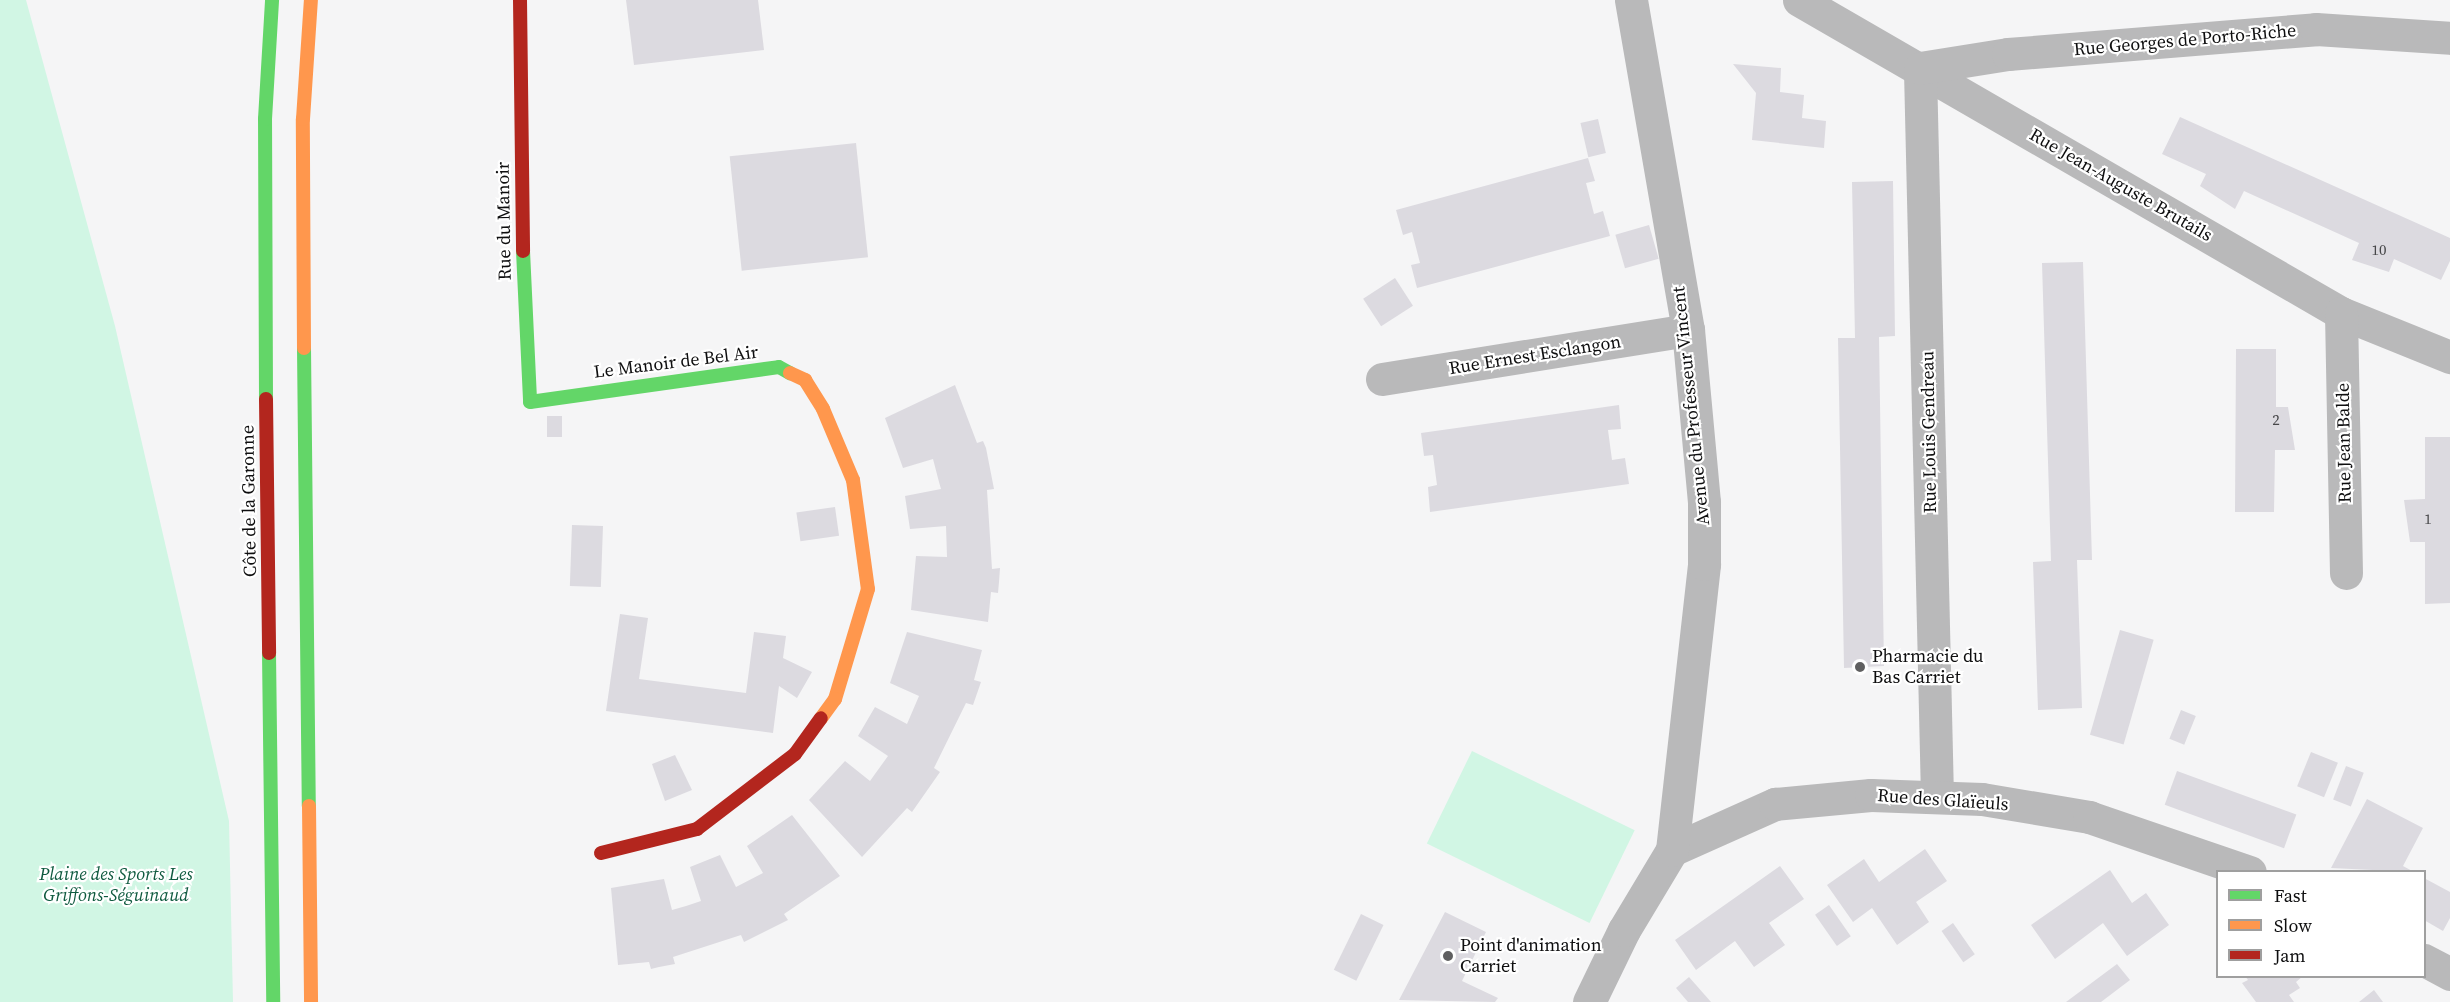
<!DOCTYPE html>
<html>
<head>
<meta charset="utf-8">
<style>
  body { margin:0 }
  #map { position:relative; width:2450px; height:1002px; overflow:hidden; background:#f5f5f6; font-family:"Source Serif 4",serif }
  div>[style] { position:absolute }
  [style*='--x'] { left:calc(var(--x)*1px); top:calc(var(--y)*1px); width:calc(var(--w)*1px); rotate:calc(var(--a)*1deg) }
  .green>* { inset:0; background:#d1f6e4; transform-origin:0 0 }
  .building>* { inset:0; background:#dcdae0; transform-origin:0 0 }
  .street>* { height:33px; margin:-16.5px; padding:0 16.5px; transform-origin:16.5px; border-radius:16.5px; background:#b9b9ba }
  .fast>* { height:14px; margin:-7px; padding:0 7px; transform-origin:7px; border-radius:7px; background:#63d668 }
  .slow>* { height:14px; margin:-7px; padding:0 7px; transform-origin:7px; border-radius:7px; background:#ff974d }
  .jam>* { height:14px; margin:-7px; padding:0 7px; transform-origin:7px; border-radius:7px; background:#b3261e }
  .dots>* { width:16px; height:16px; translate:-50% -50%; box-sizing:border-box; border:3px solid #fff; border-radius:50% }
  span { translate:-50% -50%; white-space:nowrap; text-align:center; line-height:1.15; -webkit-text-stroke:4.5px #fff; paint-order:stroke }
  .number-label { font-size:15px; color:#464648 }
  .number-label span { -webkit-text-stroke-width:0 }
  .street-label { font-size:18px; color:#0e0e0f }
  .poi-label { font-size:18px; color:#0e0e0f }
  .left { translate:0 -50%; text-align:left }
  .park-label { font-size:18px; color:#0f5a3f; font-style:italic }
  .legend { position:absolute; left:2216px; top:870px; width:210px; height:108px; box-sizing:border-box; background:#fff; border:2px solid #9f9f9f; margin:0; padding:8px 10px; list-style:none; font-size:18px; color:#0e0e0f }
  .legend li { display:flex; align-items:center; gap:12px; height:30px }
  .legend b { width:30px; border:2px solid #9f9f9f }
</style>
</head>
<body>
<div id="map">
  <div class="green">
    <i style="clip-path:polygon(0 0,26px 0,115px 326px,229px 821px,233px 1002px,0 1002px)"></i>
    <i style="left:1472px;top:751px;width:181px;height:103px;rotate:26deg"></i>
  </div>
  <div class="building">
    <i style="clip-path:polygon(626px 0,758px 0,764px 50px,634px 65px)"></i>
    <i style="clip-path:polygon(1733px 64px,1781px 68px,1780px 92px,1804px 95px,1802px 118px,1826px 121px,1824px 148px,1752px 140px,1756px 93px)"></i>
    <i style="clip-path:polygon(2180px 117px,2450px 238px,2450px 261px,2441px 280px,2394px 259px,2389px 272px,2352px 260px,2359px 243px,2244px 191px,2235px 209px,2200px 186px,2206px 174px,2162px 154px)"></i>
    <i style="left:1598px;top:119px;width:35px;height:18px;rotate:77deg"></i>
    <i style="left:856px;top:143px;width:115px;height:127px;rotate:84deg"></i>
    <i style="clip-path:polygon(1588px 158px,1595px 181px,1586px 183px,1594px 214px,1603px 211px,1610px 236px,1417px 288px,1411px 265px,1420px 263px,1412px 232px,1403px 235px,1396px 210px)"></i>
    <i style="clip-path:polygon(1893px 181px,1895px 336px,1879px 337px,1884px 666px,1844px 668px,1838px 338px,1855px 338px,1852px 182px)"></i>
    <i style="left:1649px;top:225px;width:35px;height:35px;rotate:74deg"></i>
    <i style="clip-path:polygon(2083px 262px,2092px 560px,2077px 560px,2082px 708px,2038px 710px,2033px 562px,2051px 561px,2042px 263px)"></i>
    <i style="left:1395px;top:278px;width:33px;height:38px;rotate:57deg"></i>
    <i style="clip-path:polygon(2236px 349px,2276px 349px,2276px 407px,2288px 407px,2295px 450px,2275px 450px,2274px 512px,2235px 512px)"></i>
    <i style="clip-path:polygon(955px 385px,977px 443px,983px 441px,986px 448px,994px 489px,987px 490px,992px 569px,1000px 568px,999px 582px,998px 593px,991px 592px,988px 622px,911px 610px,916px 556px,947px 557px,946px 526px,910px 529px,905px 496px,941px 489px,939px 482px,933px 459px,903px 468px,885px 418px)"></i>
    <i style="clip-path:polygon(1619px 405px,1621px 429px,1608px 430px,1612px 460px,1625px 458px,1629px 484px,1430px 512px,1428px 487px,1437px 485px,1433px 455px,1424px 456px,1421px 433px)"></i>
    <i style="left:547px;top:416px;width:15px;height:21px"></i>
    <i style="clip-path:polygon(2425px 437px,2450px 437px,2450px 603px,2425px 604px,2425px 542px,2410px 542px,2404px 500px,2425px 499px)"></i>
    <i style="left:835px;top:507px;width:29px;height:39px;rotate:82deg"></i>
    <i style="left:572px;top:525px;width:31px;height:61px;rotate:2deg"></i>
    <i style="clip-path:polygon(620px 614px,648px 618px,639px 679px,746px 693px,754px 632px,786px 636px,783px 658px,812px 672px,797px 698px,779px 686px,773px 733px,606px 711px)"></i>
    <i style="left:2120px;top:630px;width:35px;height:109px;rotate:16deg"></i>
    <i style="clip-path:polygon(907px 632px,982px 650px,974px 680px,981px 682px,973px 705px,966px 703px,934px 768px,940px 772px,912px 812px,907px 808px,862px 857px,809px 800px,845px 761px,870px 781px,875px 774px,888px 756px,858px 736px,875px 707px,907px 724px,919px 696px,890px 683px)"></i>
    <i style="left:2181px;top:710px;width:16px;height:31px;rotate:22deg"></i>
    <i style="left:2311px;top:752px;width:29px;height:37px;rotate:22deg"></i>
    <i style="clip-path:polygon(675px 755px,692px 790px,665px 801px,652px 764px)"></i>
    <i style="left:2346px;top:766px;width:19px;height:36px;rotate:21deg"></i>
    <i style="left:2177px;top:771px;width:127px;height:36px;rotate:20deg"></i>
    <i style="clip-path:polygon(2367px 799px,2423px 828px,2403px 866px,2414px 872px,2331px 868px)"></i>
    <i style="clip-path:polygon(792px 815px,840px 876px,784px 914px,788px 920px,744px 942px,741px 935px,673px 957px,675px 964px,659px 967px,651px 969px,649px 962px,618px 965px,611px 888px,664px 879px,672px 910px,686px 906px,701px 901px,690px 867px,720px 855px,736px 887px,763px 873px,747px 846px)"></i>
    <i style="clip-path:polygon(1925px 849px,1947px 881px,1916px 902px,1929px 922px,1897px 945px,1872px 908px,1853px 922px,1827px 885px,1864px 859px,1879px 882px)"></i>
    <i style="clip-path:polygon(1780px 866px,1804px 899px,1769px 923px,1785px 945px,1754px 967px,1735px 941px,1696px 970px,1675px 940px)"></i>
    <i style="clip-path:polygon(2110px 870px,2132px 903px,2146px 893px,2169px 925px,2127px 956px,2103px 923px,2055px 959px,2031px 925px)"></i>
    <i style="clip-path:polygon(2424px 878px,2450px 892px,2450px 918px,2443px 931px,2424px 920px)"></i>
    <i style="left:1829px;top:905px;width:38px;height:17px;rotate:55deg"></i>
    <i style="clip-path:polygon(1445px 912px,1486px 932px,1462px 981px,1498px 998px,1495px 1002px,1399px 1000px)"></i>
    <i style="left:1361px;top:914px;width:25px;height:62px;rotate:26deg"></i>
    <i style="left:1953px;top:923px;width:38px;height:14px;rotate:55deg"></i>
    <i style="clip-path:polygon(2117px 964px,2130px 980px,2101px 1002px,2066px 1002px)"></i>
    <i style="clip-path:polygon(2245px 976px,2303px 976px,2296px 982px,2300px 988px,2289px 995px,2294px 1002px,2256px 1002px,2242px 983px,2248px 980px)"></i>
    <i style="clip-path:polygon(1689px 977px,1711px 1002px,1688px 1002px,1676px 988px)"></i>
    <i style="clip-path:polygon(2374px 990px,2383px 1002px,2359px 1002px)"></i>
  </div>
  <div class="street">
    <i style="--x:1799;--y:0;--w:626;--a:30.01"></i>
    <i style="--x:2341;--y:313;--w:118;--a:22"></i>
    <i style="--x:2341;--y:313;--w:260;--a:88.9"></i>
    <i style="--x:1382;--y:379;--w:310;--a:-9.1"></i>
    <i style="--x:1937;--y:797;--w:729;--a:-91.34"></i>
    <i style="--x:1920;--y:68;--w:89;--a:-9"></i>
    <i style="--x:2008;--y:54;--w:309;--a:-4.6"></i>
    <i style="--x:2316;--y:29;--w:134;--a:3.8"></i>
    <i style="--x:1672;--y:850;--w:113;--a:-24.1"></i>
    <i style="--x:1775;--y:804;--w:96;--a:-5.4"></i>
    <i style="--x:1871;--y:795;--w:111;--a:2.1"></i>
    <i style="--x:1982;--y:799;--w:109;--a:9.5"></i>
    <i style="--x:2089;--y:817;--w:170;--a:18.9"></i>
    <i style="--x:2424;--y:960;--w:30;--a:28"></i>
    <i style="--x:1589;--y:1002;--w:80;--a:-64.1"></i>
    <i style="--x:1624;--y:930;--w:93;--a:-59"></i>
    <i style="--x:1672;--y:850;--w:288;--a:-83.6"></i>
    <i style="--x:1704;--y:564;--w:62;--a:-90"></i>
    <i style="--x:1704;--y:502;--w:173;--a:-95.3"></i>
    <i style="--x:1688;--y:330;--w:335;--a:-99.8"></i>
  </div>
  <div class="fast">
    <i style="--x:523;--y:251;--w:151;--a:87.3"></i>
    <i style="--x:530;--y:402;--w:251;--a:-8"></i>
    <i style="--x:779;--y:367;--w:13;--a:29"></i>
    <i style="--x:304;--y:348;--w:458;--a:89.4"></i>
    <i style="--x:266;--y:399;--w:280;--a:-90.2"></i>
    <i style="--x:265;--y:119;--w:119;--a:-86.6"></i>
    <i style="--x:269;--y:653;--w:349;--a:89.3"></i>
  </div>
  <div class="slow">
    <i style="--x:304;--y:348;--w:229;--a:-90.3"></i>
    <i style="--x:303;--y:119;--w:119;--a:-86.2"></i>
    <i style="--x:790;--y:373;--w:17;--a:25"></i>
    <i style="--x:805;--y:380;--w:34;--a:58"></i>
    <i style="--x:823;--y:409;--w:77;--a:67.1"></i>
    <i style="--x:853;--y:480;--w:110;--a:82.2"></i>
    <i style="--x:868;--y:589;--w:115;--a:106.7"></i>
    <i style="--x:835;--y:699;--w:24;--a:126"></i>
    <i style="--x:309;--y:806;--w:196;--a:89.4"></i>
  </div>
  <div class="jam">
    <i style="--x:520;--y:0;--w:251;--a:89.3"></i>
    <i style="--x:266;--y:399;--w:254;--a:89.3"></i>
    <i style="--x:601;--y:853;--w:99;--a:-14"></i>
    <i style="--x:697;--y:829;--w:123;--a:-37.4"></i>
    <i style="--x:795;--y:754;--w:44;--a:-54.2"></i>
  </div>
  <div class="dots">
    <i style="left:1860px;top:667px;background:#5f5f60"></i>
    <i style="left:1448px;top:956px;background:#5f5f60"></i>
  </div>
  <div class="number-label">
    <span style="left:2379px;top:250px">10</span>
    <span style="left:2276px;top:420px">2</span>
    <span style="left:2428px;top:519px">1</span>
  </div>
  <div class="street-label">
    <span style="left:2185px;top:40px;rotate:-5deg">Rue Georges de Porto-Riche</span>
    <span style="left:2121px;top:185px;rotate:30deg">Rue Jean-Auguste Brutails</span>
    <span style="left:504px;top:221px;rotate:-91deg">Rue du Manoir</span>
    <span style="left:1535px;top:355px;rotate:-9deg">Rue Ernest Esclangon</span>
    <span style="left:676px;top:362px;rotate:-7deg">Le Manoir de Bel Air</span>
    <span style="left:1691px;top:406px;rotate:-96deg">Avenue du Professeur Vincent</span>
    <span style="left:1929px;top:432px;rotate:-91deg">Rue Louis Gendreau</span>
    <span style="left:2344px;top:443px;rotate:-91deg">Rue Jean Balde</span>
    <span style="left:249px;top:501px;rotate:-91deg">Côte de la Garonne</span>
    <span style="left:1943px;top:800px;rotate:4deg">Rue des Glaïeuls</span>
  </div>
  <div class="poi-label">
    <span class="left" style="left:1872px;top:667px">Pharmacie du<br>Bas Carriet</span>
    <span class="left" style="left:1460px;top:956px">Point d'animation<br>Carriet</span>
  </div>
  <div class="park-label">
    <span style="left:116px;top:885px">Plaine des Sports Les<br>Griffons-Séguinaud</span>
  </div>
  <ul class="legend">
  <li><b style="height:8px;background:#63d668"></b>Fast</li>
  <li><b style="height:8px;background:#ff974d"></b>Slow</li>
  <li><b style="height:8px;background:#b3261e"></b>Jam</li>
  </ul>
</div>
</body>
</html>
